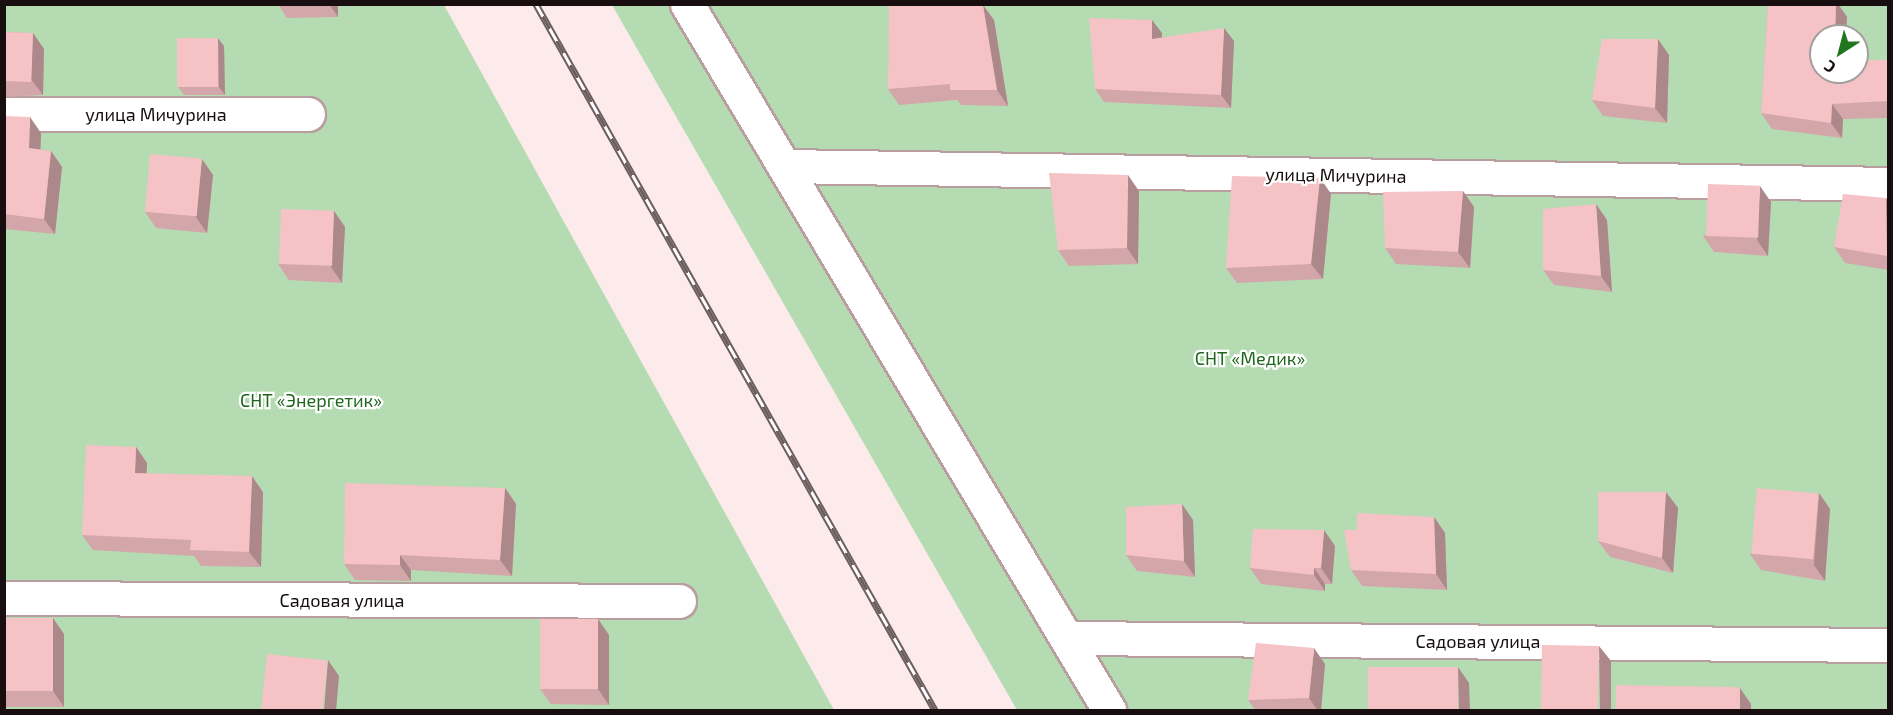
<!DOCTYPE html>
<html>
<head>
<meta charset="utf-8">
<style>
  body { margin:0 }
  #map { position:relative; width:1893px; height:715px; overflow:hidden; background:#fdeaeb; font-family:"Exo 2",sans-serif }
  div>[style] { position:absolute }
  [style*='--x'] { left:calc(var(--x)*1px); top:calc(var(--y)*1px); width:calc(var(--w)*1px); rotate:calc(var(--a)*1deg) }
  .green>* { inset:0; background:#b5dbb2 }
  .roads { filter:drop-shadow(2px 0 #ba9d9f) drop-shadow(-2px 0 #ba9d9f) drop-shadow(0 2px #ba9d9f) drop-shadow(0 -2px #ba9d9f) }
  .street>* { height:33px; margin:-16.5px; padding:0 16.5px; transform-origin:16.5px; border-radius:16.5px; background:#fff }
  .rail>* { height:7px; margin-top:-3.5px; transform-origin:0; background:repeating-linear-gradient(90deg,#fff 0 14px,#6b5e5f 0 28px); box-sizing:border-box; border-block:2px solid #6b5e5f }
  .wall>* { inset:0; background:#d3a7aa }
  .shaded-wall>* { inset:0; background:#ac888b }
  .building>* { inset:0; background:#f5c2c6; transform-origin:0 0 }
  span { translate:-50% -50%; white-space:nowrap; text-align:center; line-height:1.15; -webkit-text-stroke:4.5px #fff; paint-order:stroke }
  .street-label { font-size:18px; color:#180e0f }
  .park-label { font-size:18px; color:#1e661c }
  .frame { position:absolute; inset:0; border:6px solid #180e0f; pointer-events:none }
  .north { position:absolute; left:1809px; top:24px; width:60px; height:60px; box-sizing:border-box; background:#fff; border:2px solid #a39f9f; border-radius:50%; rotate:216deg; font-size:16px; font-weight:700; line-height:24px; text-align:center; color:#180e0f }
  .north::after { content:''; display:block; margin:auto; width:21px; height:27px; background:#21751f; clip-path:polygon(50% 0,100% 100%,50% 72%,0 100%) }
</style>
</head>
<body>
<div id="map">
  <div class="green">
    <i style="clip-path:polygon(4px 5px,444px 5px,834px 710px,5px 710px)"></i>
    <i style="clip-path:polygon(evenodd,612px 5px,1888px 5px,1888px 710px,1017px 710px,612px 5px,1821px 36px,1857px 36px,1857px 72px,1821px 72px,1821px 36px)"></i>
  </div>
  <div class="roads">
    <div class="street">
      <i style="--x:687;--y:4;--w:823;--a:59.13"></i>
      <i style="--x:4;--y:114;--w:304;--a:0"></i>
      <i style="--x:784;--y:166;--w:1104;--a:0.93"></i>
      <i style="--x:4;--y:598;--w:675;--a:0.25"></i>
      <i style="--x:1067;--y:638;--w:821;--a:0.49"></i>
    </div>
  </div>
  <div class="rail">
    <i style="--x:536;--y:4;--w:811;--a:60.53"></i>
  </div>
  <div class="wall">
    <i style="clip-path:polygon(278px 4px,338px 4px,338px 17px,287px 18px)"></i>
    <i style="clip-path:polygon(1768px 4px,1838px 4px,1847px 17px,1821px 72px,1888px 60px,1888px 118px,1843px 119px,1842px 138px,1772px 129px,1761px 113px)"></i>
    <i style="clip-path:polygon(983px 5px,994px 20px,1008px 106px,961px 105px,957px 100px,899px 105px,888px 89px)"></i>
    <i style="clip-path:polygon(4px 32px,33px 33px,44px 49px,43px 95px,4px 97px)"></i>
    <i style="clip-path:polygon(1162px 33px,1162px 37px,1234px 41px,1231px 108px,1104px 102px,1095px 89px)"></i>
    <i style="clip-path:polygon(224px 46px,225px 95px,184px 95px,178px 87px)"></i>
    <i style="clip-path:polygon(1669px 55px,1667px 123px,1603px 116px,1592px 100px)"></i>
    <i style="clip-path:polygon(4px 116px,41px 133px,40px 150px,51px 151px,62px 167px,55px 234px,4px 229px)"></i>
    <i style="clip-path:polygon(213px 175px,207px 233px,156px 228px,145px 212px)"></i>
    <i style="clip-path:polygon(1320px 178px,1331px 194px,1323px 279px,1237px 283px,1226px 268px)"></i>
    <i style="clip-path:polygon(1139px 191px,1138px 264px,1069px 266px,1058px 250px)"></i>
    <i style="clip-path:polygon(1463px 191px,1474px 207px,1470px 268px,1396px 264px,1385px 248px)"></i>
    <i style="clip-path:polygon(1888px 201px,1888px 270px,1845px 263px,1834px 247px)"></i>
    <i style="clip-path:polygon(1771px 202px,1768px 256px,1714px 252px,1703px 236px)"></i>
    <i style="clip-path:polygon(334px 211px,345px 227px,342px 283px,289px 280px,278px 264px)"></i>
    <i style="clip-path:polygon(1607px 220px,1612px 292px,1554px 285px,1543px 270px)"></i>
    <i style="clip-path:polygon(136px 447px,147px 463px,146px 473px,263px 492px,261px 567px,201px 566px,194px 556px,93px 550px,82px 535px)"></i>
    <i style="clip-path:polygon(505px 488px,516px 504px,512px 576px,411px 570px,411px 581px,355px 580px,344px 564px)"></i>
    <i style="clip-path:polygon(1666px 492px,1678px 508px,1673px 573px,1610px 557px,1598px 541px)"></i>
    <i style="clip-path:polygon(1819px 493px,1830px 509px,1825px 581px,1761px 570px,1750px 554px)"></i>
    <i style="clip-path:polygon(1434px 517px,1445px 533px,1447px 590px,1362px 586px,1351px 570px,1357px 530px)"></i>
    <i style="clip-path:polygon(1193px 520px,1195px 577px,1137px 571px,1126px 555px)"></i>
    <i style="clip-path:polygon(1335px 546px,1332px 584px,1325px 584px,1325px 591px,1261px 584px,1250px 568px)"></i>
    <i style="clip-path:polygon(4px 618px,64px 634px,64px 707px,4px 707px)"></i>
    <i style="clip-path:polygon(598px 619px,609px 635px,609px 705px,551px 704px,540px 689px)"></i>
    <i style="clip-path:polygon(1325px 664px,1321px 711px,1256px 711px,1248px 700px)"></i>
  </div>
  <div class="shaded-wall">
    <i style="clip-path:polygon(329px 4px,338px 4px,338px 17px)"></i>
    <i style="clip-path:polygon(1836px 4px,1838px 4px,1847px 17px,1846px 36px,1835px 36px)"></i>
    <i style="clip-path:polygon(983px 5px,994px 20px,1008px 106px,997px 90px)"></i>
    <i style="clip-path:polygon(1152px 20px,1162px 33px,1161px 52px,1152px 39px)"></i>
    <i style="clip-path:polygon(1224px 28px,1234px 41px,1231px 108px,1221px 95px)"></i>
    <i style="clip-path:polygon(33px 33px,44px 49px,43px 95px,31px 79px)"></i>
    <i style="clip-path:polygon(218px 38px,224px 46px,225px 95px,219px 87px)"></i>
    <i style="clip-path:polygon(1658px 39px,1669px 55px,1667px 123px,1655px 108px)"></i>
    <i style="clip-path:polygon(1832px 104px,1843px 119px,1842px 138px,1831px 123px)"></i>
    <i style="clip-path:polygon(30px 117px,41px 133px,40px 164px,29px 148px)"></i>
    <i style="clip-path:polygon(51px 151px,62px 167px,55px 234px,44px 219px)"></i>
    <i style="clip-path:polygon(202px 159px,213px 175px,207px 233px,196px 217px)"></i>
    <i style="clip-path:polygon(1128px 175px,1139px 191px,1138px 264px,1127px 248px)"></i>
    <i style="clip-path:polygon(1320px 178px,1331px 194px,1323px 279px,1311px 264px)"></i>
    <i style="clip-path:polygon(1760px 186px,1771px 202px,1768px 256px,1757px 240px)"></i>
    <i style="clip-path:polygon(1463px 191px,1474px 207px,1470px 268px,1458px 252px)"></i>
    <i style="clip-path:polygon(1886px 198px,1888px 201px,1888px 258px,1887px 256px)"></i>
    <i style="clip-path:polygon(1596px 204px,1607px 220px,1612px 292px,1601px 276px)"></i>
    <i style="clip-path:polygon(334px 211px,345px 227px,342px 283px,331px 267px)"></i>
    <i style="clip-path:polygon(136px 447px,147px 463px,146px 489px,135px 473px)"></i>
    <i style="clip-path:polygon(252px 476px,263px 492px,261px 567px,249px 552px)"></i>
    <i style="clip-path:polygon(505px 488px,516px 504px,512px 576px,500px 560px)"></i>
    <i style="clip-path:polygon(1666px 492px,1678px 508px,1673px 573px,1662px 558px)"></i>
    <i style="clip-path:polygon(1819px 493px,1830px 509px,1825px 581px,1814px 565px)"></i>
    <i style="clip-path:polygon(1182px 504px,1193px 520px,1195px 577px,1184px 561px)"></i>
    <i style="clip-path:polygon(1434px 517px,1445px 533px,1447px 590px,1436px 574px)"></i>
    <i style="clip-path:polygon(1324px 530px,1335px 546px,1332px 584px,1321px 568px)"></i>
    <i style="clip-path:polygon(400px 555px,411px 570px,411px 581px,400px 565px)"></i>
    <i style="clip-path:polygon(1314px 568px,1325px 584px,1325px 591px,1314px 575px)"></i>
    <i style="clip-path:polygon(53px 618px,64px 634px,64px 707px,53px 691px)"></i>
    <i style="clip-path:polygon(598px 619px,609px 635px,609px 705px,598px 689px)"></i>
    <i style="clip-path:polygon(1599px 646px,1611px 661px,1611px 711px,1600px 711px)"></i>
    <i style="clip-path:polygon(1314px 648px,1325px 664px,1321px 711px,1318px 711px,1309px 698px)"></i>
    <i style="clip-path:polygon(328px 660px,339px 676px,336px 711px,324px 711px)"></i>
    <i style="clip-path:polygon(1458px 667px,1469px 683px,1470px 711px,1459px 711px)"></i>
    <i style="clip-path:polygon(1740px 688px,1751px 704px,1751px 711px,1740px 711px)"></i>
  </div>
  <div class="building">
    <i style="clip-path:polygon(889px 4px,983px 5px,997px 90px,950px 90px,950px 84px,888px 89px)"></i>
    <i style="clip-path:polygon(1768px 4px,1836px 4px,1835px 36px,1821px 36px,1821px 72px,1857px 72px,1857px 60px,1888px 60px,1888px 101px,1832px 104px,1831px 123px,1761px 113px)"></i>
    <i style="clip-path:polygon(1089px 18px,1152px 20px,1152px 39px,1224px 28px,1221px 95px,1095px 89px)"></i>
    <i style="left:4px;top:32px;width:29px;height:49px;rotate:2deg"></i>
    <i style="left:177px;top:38px;width:41px;height:49px"></i>
    <i style="clip-path:polygon(1602px 39px,1658px 39px,1655px 108px,1592px 100px)"></i>
    <i style="clip-path:polygon(4px 116px,30px 117px,29px 148px,51px 151px,44px 219px,4px 214px)"></i>
    <i style="left:150px;top:154px;width:52px;height:58px;rotate:5deg"></i>
    <i style="clip-path:polygon(1049px 173px,1128px 175px,1127px 248px,1058px 250px)"></i>
    <i style="clip-path:polygon(1232px 176px,1320px 178px,1311px 264px,1226px 268px)"></i>
    <i style="left:1708px;top:184px;width:52px;height:52px;rotate:2deg"></i>
    <i style="clip-path:polygon(1463px 191px,1458px 252px,1385px 248px,1383px 192px)"></i>
    <i style="clip-path:polygon(1843px 194px,1886px 198px,1887px 256px,1834px 247px)"></i>
    <i style="clip-path:polygon(1596px 204px,1601px 276px,1543px 270px,1543px 209px)"></i>
    <i style="left:281px;top:209px;width:53px;height:55px;rotate:2deg"></i>
    <i style="clip-path:polygon(86px 445px,136px 447px,135px 473px,252px 476px,249px 552px,190px 550px,191px 540px,82px 535px)"></i>
    <i style="clip-path:polygon(345px 483px,505px 488px,500px 560px,400px 555px,400px 565px,344px 564px)"></i>
    <i style="left:1757px;top:488px;width:62px;height:66px;rotate:5deg"></i>
    <i style="clip-path:polygon(1598px 492px,1666px 492px,1662px 558px,1598px 541px)"></i>
    <i style="clip-path:polygon(1182px 504px,1184px 561px,1126px 555px,1126px 507px)"></i>
    <i style="clip-path:polygon(1357px 513px,1434px 517px,1436px 574px,1351px 570px,1344px 530px,1357px 530px)"></i>
    <i style="clip-path:polygon(1253px 529px,1324px 530px,1321px 568px,1314px 568px,1314px 575px,1250px 568px)"></i>
    <i style="left:4px;top:618px;width:49px;height:73px"></i>
    <i style="left:540px;top:619px;width:58px;height:70px"></i>
    <i style="clip-path:polygon(1256px 643px,1314px 648px,1309px 698px,1248px 700px)"></i>
    <i style="left:1542px;top:645px;width:57px;height:66px;rotate:1deg"></i>
    <i style="left:267px;top:654px;width:61px;height:57px;rotate:6deg"></i>
    <i style="left:1368px;top:667px;width:90px;height:45px"></i>
    <i style="left:1616px;top:685px;width:124px;height:26px;rotate:1deg"></i>
  </div>
  <div class="street-label">
    <span style="left:156px;top:114px">улица Мичурина</span>
    <span style="left:1336px;top:175px;rotate:1deg">улица Мичурина</span>
    <span style="left:342px;top:600px">Садовая улица</span>
    <span style="left:1478px;top:641px">Садовая улица</span>
  </div>
  <div class="park-label">
    <span style="left:1250px;top:358px">СНТ «Медик»</span>
    <span style="left:311px;top:400px">СНТ «Энергетик»</span>
  </div>
  <div class="frame"></div>
  <div class="north">С</div>
</div>
</body>
</html>
